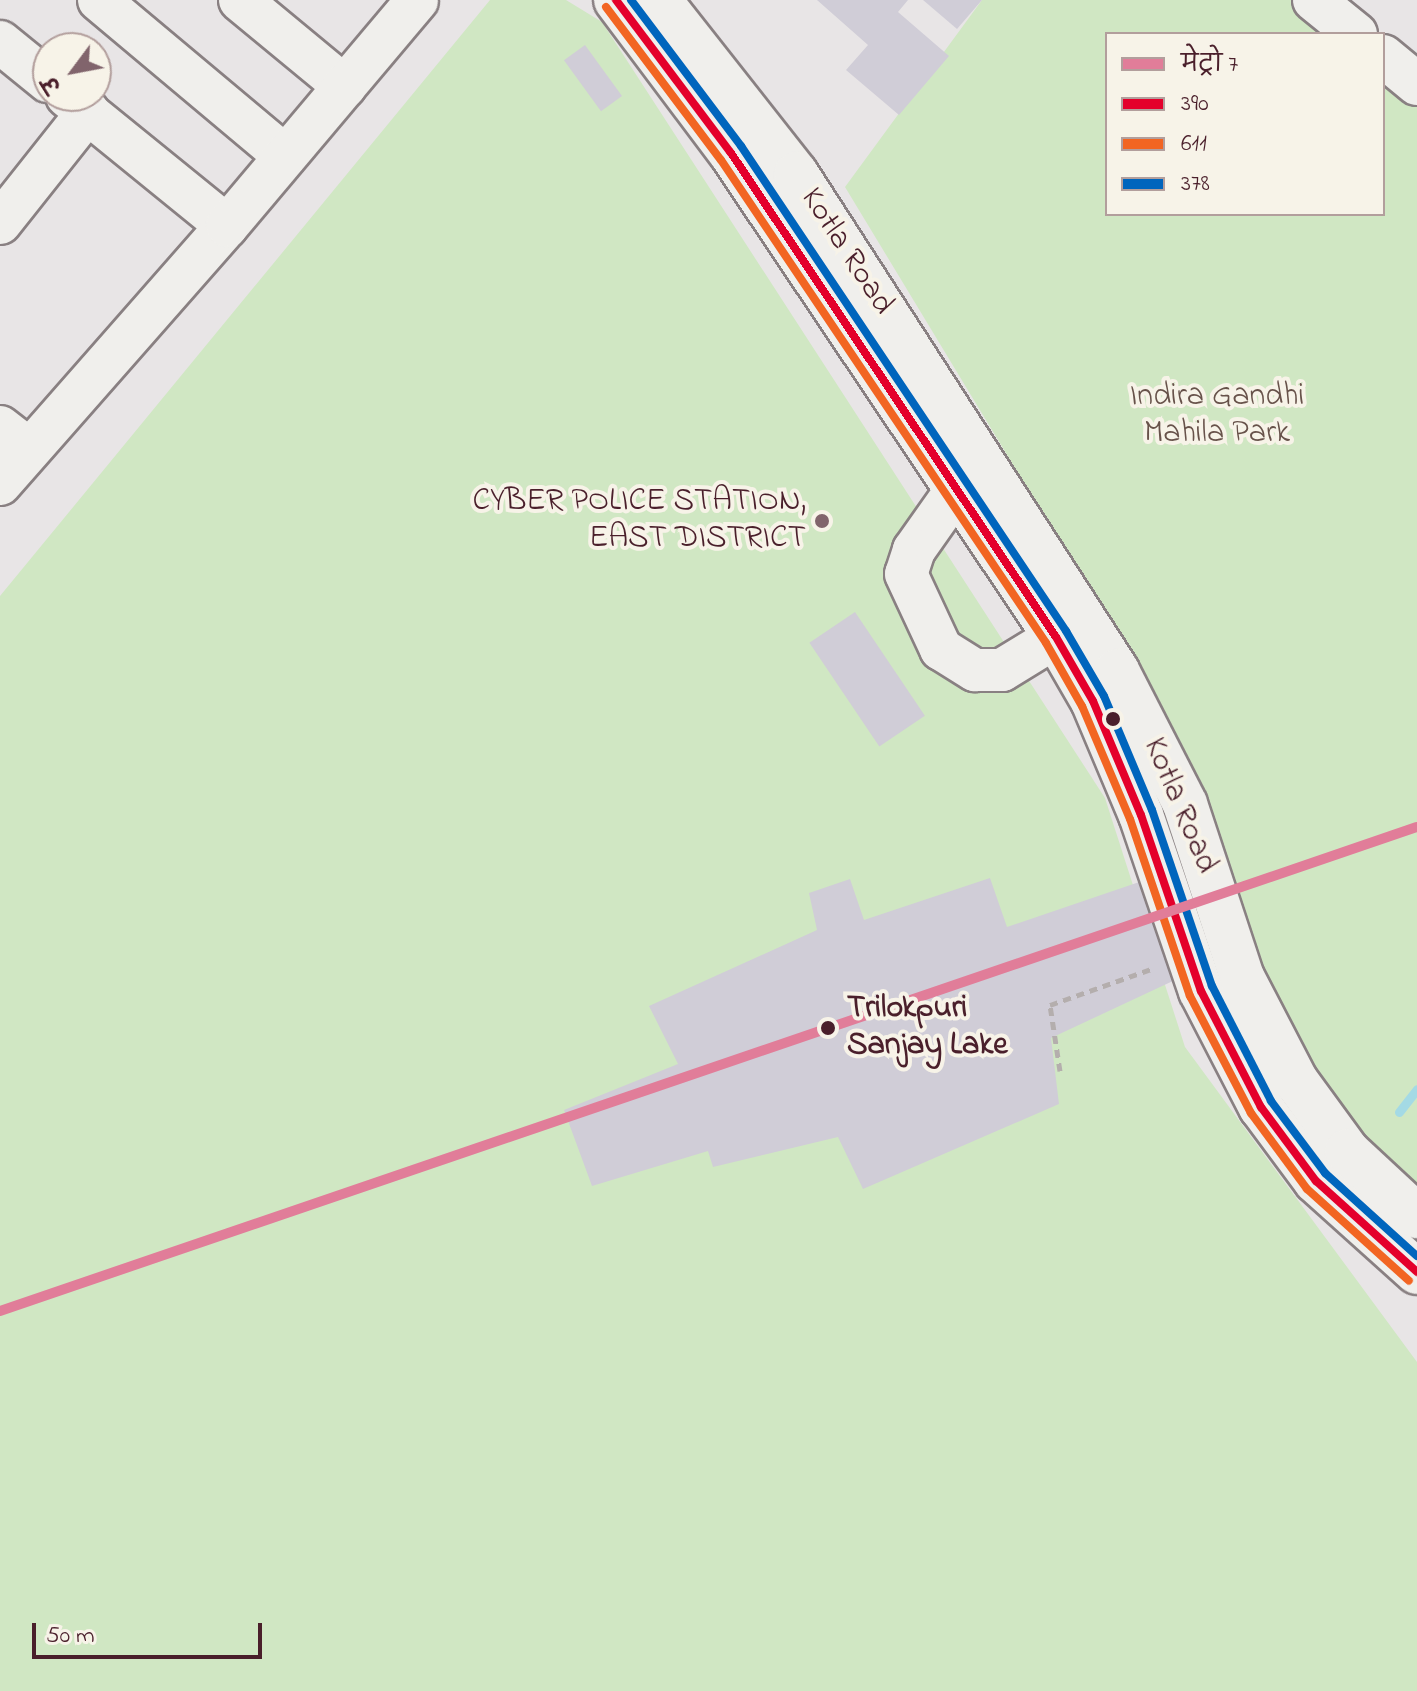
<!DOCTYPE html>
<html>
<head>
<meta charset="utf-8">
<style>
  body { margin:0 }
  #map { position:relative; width:1417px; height:1691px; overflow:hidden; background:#e8e5e6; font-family:"Indie Flower","Playpen Sans Deva",sans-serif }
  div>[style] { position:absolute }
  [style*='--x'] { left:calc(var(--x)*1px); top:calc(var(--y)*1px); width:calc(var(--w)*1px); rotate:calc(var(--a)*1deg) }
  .green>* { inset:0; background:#d0e7c3 }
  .stream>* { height:9px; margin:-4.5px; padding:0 4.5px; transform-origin:4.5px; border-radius:4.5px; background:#a4dae5 }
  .building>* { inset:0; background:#d0cdd7; transform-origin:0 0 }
  .path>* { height:5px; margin-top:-2.5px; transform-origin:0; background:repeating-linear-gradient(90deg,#b4aead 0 8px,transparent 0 14px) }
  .roads { filter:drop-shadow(2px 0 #898082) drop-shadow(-2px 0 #898082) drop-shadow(0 2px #898082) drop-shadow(0 -2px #898082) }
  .minor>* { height:42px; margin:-21px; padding:0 21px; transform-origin:21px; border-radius:21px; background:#f0efec }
  .major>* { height:44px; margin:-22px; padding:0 22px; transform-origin:22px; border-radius:22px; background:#f0efec }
  .bus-1>* { height:8px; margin:-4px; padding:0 4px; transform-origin:4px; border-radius:4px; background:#e4002b }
  .bus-2>* { height:8px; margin:-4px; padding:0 4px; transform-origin:4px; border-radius:4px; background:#f26522 }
  .bus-3>* { height:8px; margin:-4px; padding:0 4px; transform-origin:4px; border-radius:4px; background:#0065bd }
  .metro-1>* { height:10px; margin:-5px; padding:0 5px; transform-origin:5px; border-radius:5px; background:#e17d99 }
  .dots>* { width:22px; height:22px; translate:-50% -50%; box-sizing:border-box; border:4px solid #f7f3e8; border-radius:50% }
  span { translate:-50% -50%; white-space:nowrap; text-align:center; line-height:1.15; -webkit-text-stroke:8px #f7f3e8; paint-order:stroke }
  .street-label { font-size:32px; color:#4a1f2b }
  .park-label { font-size:32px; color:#67524a }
  .poi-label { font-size:32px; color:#4a1f2b }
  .right { translate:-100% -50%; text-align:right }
  .stop-label { font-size:32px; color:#4a1f2b; font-weight:700 }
  .left { translate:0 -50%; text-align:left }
  .legend { position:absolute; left:1105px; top:32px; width:280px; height:184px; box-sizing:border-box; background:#f7f3e8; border:2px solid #b29e9c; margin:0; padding:10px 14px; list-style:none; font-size:24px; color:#4a1f2b }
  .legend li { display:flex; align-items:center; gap:16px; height:40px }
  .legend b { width:40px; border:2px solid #b29e9c }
  .north { position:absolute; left:32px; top:32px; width:80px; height:80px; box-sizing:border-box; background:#f7f3e8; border:2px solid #b29e9c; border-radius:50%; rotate:238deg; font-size:22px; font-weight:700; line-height:32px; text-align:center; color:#4a1f2b }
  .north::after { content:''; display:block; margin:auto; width:28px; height:36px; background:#81646c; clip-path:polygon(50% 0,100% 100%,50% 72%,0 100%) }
  .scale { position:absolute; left:32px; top:1623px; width:230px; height:36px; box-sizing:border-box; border:4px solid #4a1f2b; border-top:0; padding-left:10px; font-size:24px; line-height:28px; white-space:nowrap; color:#4a1f2b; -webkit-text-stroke:6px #f7f3e8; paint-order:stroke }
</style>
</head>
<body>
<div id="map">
  <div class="green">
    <i style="clip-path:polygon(490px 0,566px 0,602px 22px,1105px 798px,1185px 1047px,1417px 1362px,1417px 1691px,0 1691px,0 596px)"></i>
    <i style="clip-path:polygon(982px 0,1291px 0,1333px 34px,1107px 34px,1107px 214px,1383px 214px,1383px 75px,1417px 102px,1417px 1190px,1399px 1183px,1302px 1064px,1127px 653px,845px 187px)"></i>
  </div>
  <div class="stream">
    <i style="--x:1399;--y:1112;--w:29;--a:-52"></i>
  </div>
  <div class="building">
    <i style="clip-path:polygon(817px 0,908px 0,898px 12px,949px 56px,899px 115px,846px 70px,868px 45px)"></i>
    <i style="clip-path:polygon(923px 0,982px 0,957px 29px)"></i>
    <i style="left:585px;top:45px;width:63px;height:26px;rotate:54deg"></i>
    <i style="left:855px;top:612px;width:125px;height:55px;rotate:56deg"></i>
    <i style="clip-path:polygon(990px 878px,1007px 927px,1151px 878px,1190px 973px,1051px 1038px,1059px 1104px,863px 1189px,838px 1137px,713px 1167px,708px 1151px,592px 1186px,564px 1110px,678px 1064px,649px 1006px,817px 930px,809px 893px,850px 879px,864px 920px)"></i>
  </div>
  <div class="path">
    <i style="--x:1060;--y:1071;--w:67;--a:-98.6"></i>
    <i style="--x:1050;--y:1005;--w:110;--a:-19.6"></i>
  </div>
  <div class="roads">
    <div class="minor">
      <i style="--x:99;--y:0;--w:243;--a:40"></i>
      <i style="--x:240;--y:0;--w:136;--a:39.6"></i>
      <i style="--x:1314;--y:0;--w:54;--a:39"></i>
      <i style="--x:0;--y:42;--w:62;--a:39.1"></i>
      <i style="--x:1383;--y:56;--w:44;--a:39.5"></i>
      <i style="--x:67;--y:96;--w:206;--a:39.1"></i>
      <i style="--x:0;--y:223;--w:142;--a:-51.6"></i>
      <i style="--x:0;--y:427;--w:36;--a:38"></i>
      <i style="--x:0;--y:484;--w:344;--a:-48.7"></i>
      <i style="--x:227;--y:226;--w:295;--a:-49.9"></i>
      <i style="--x:957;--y:489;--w:75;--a:125.2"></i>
      <i style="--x:914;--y:550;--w:25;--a:108"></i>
      <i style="--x:906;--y:574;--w:83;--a:65"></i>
      <i style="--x:941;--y:649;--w:40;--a:32"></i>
      <i style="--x:975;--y:670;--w:27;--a:0"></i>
      <i style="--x:1002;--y:670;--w:63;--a:-31.4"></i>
    </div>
    <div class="major">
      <i style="--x:616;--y:0;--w:191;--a:53.1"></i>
      <i style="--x:731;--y:153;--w:583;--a:56.12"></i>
      <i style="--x:1056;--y:637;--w:74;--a:60"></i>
      <i style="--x:1093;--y:701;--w:124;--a:67.2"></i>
      <i style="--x:1141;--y:815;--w:186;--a:71.2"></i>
      <i style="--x:1201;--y:991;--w:131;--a:62.7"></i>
      <i style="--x:1261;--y:1107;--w:92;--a:53.4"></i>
      <i style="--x:1316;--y:1181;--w:136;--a:42"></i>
      <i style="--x:659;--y:0;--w:221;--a:51.8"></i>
      <i style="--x:796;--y:174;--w:592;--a:57.14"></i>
      <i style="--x:1117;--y:671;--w:149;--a:62.9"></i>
      <i style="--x:1185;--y:804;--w:182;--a:71.8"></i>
      <i style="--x:1242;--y:977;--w:117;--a:62.6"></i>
      <i style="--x:1296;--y:1081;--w:87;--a:53.9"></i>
      <i style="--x:1347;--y:1151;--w:96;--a:42.9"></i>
    </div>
  </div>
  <div class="bus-1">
    <i style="--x:616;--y:0;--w:191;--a:53.1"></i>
    <i style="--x:731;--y:153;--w:583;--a:56.12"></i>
    <i style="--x:1056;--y:637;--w:74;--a:60"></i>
    <i style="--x:1093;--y:701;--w:124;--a:67.2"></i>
    <i style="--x:1141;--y:815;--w:186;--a:71.2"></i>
    <i style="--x:1201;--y:991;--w:131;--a:62.7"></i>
    <i style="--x:1261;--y:1107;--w:92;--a:53.4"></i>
    <i style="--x:1316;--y:1181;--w:136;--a:42"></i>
  </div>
  <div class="bus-2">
    <i style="--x:606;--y:7;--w:191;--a:53.1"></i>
    <i style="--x:721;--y:160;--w:582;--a:56.06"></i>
    <i style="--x:1046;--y:643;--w:73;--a:60.3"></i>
    <i style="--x:1082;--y:706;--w:123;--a:67"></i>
    <i style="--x:1130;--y:819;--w:187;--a:71.3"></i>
    <i style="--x:1190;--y:996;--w:132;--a:62.5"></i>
    <i style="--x:1251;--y:1113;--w:94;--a:53.6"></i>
    <i style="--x:1307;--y:1189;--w:137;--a:42"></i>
  </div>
  <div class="bus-3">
    <i style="--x:631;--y:0;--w:183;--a:53"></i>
    <i style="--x:741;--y:146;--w:584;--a:56.17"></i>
    <i style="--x:1066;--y:631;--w:75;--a:59.7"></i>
    <i style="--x:1104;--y:696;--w:124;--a:67.2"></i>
    <i style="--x:1152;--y:810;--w:186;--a:71.2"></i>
    <i style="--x:1212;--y:986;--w:129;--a:62.8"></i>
    <i style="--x:1271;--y:1101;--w:90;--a:53.1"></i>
    <i style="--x:1325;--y:1173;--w:124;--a:42.1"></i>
  </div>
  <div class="metro-1">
    <i style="--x:0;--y:1311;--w:1497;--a:-18.86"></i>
  </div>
  <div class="dots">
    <i style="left:822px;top:521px;background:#81646c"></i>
    <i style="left:1113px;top:719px;background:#4a1f2b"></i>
    <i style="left:828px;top:1028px;background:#4a1f2b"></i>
  </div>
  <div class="street-label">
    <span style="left:846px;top:252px;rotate:57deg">Kotla Road</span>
    <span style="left:1179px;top:806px;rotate:67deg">Kotla Road</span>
  </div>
  <div class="park-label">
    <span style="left:1217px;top:416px">Indira Gandhi<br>Mahila Park</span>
  </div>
  <div class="poi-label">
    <span class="right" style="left:806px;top:521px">CYBER POLICE STATION,<br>EAST DISTRICT</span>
  </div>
  <div class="stop-label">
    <span class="left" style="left:847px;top:1028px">Trilokpuri<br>Sanjay Lake</span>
  </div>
  <ul class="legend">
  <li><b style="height:10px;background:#e17d99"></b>मेट्रो 7</li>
  <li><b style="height:10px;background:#e4002b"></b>390</li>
  <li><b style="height:10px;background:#f26522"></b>611</li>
  <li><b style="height:10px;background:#0065bd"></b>378</li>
  </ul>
  <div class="north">उ</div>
  <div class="scale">50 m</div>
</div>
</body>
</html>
